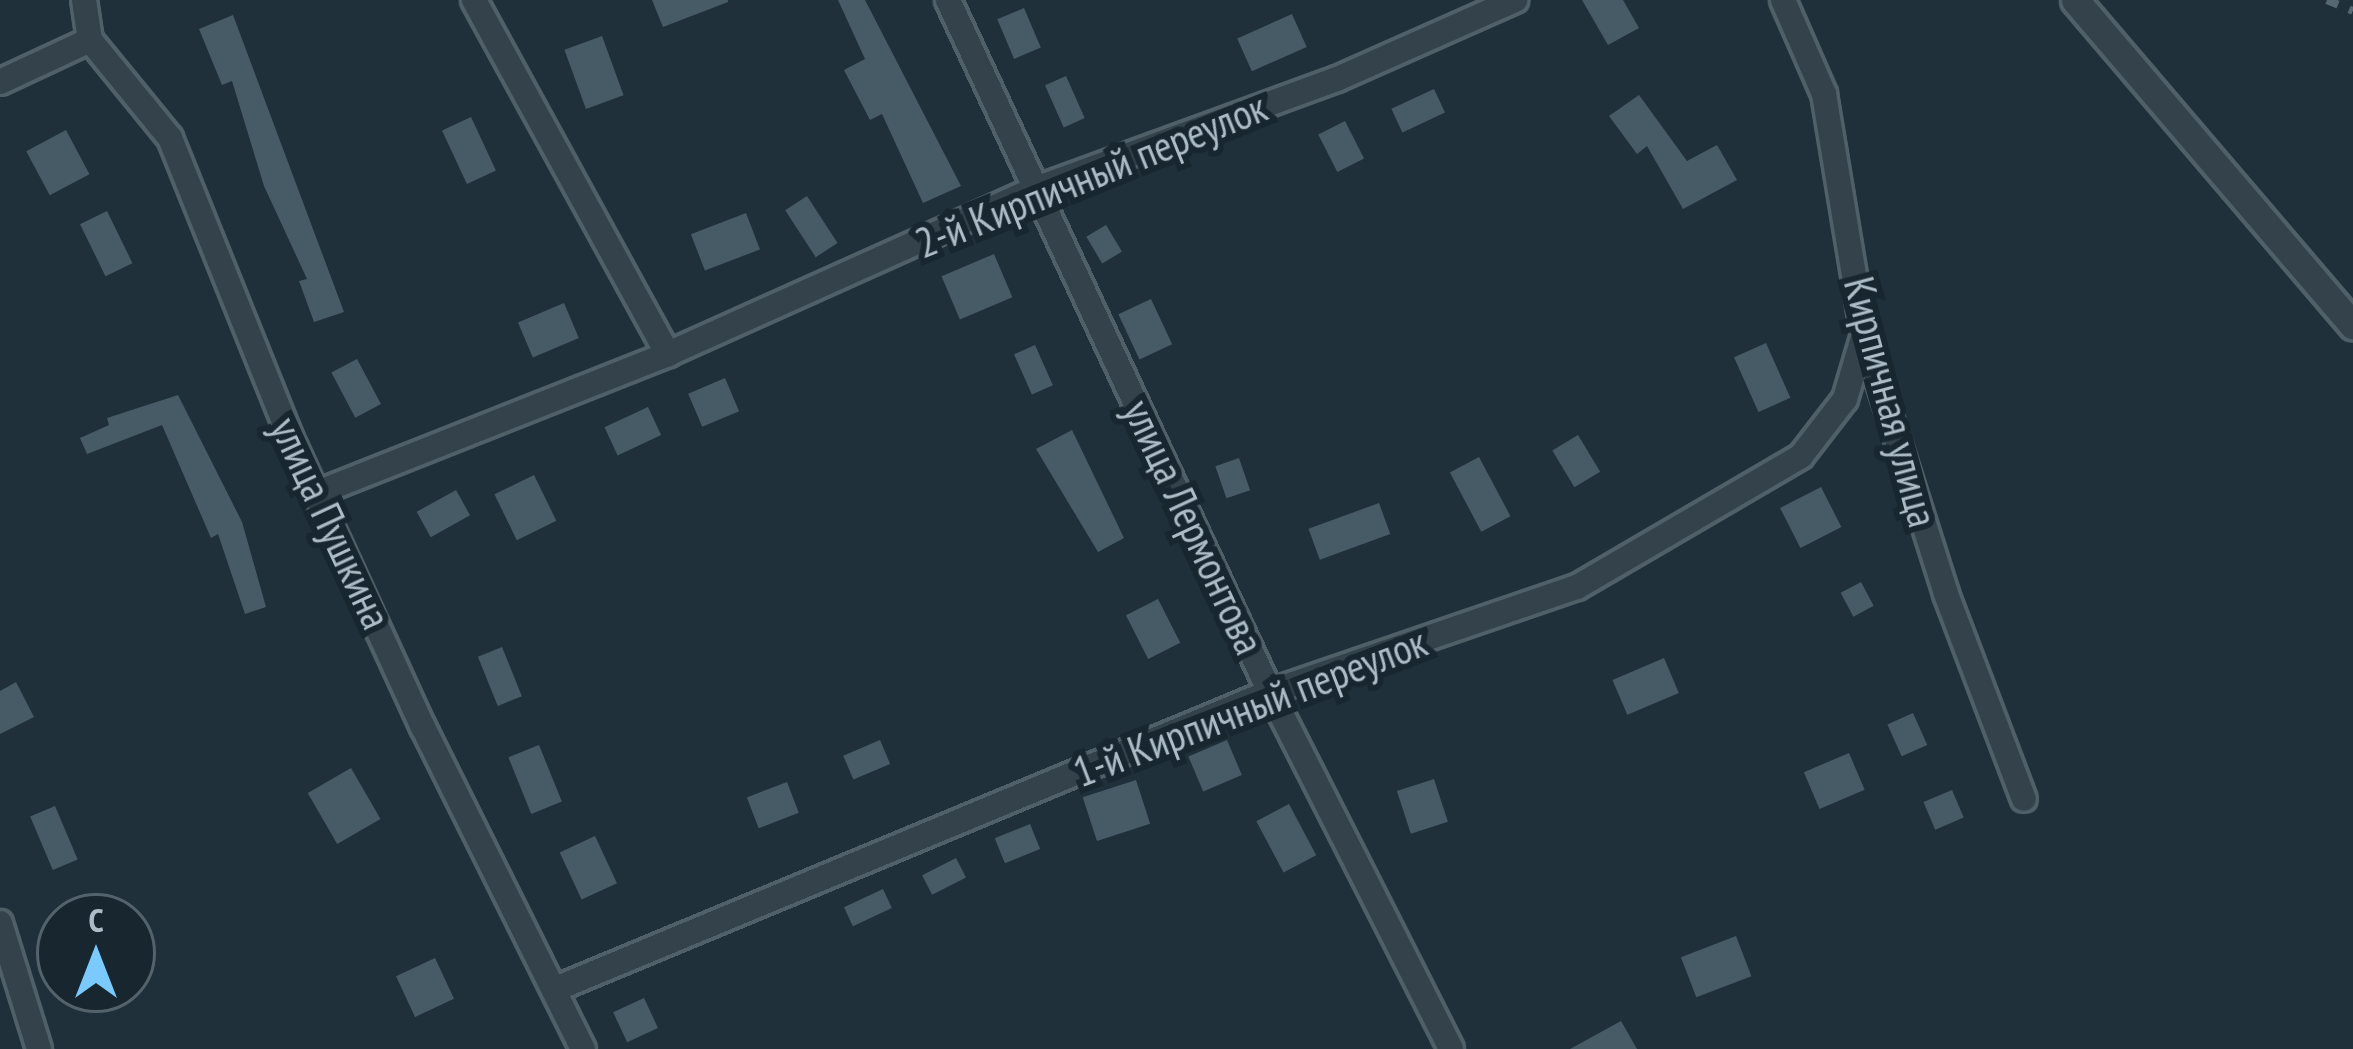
<!DOCTYPE html>
<html>
<head>
<meta charset="utf-8">
<style>
  body { margin:0 }
  #map { position:relative; width:2353px; height:1049px; overflow:hidden; background:#1f303a; font-family:"PT Sans Narrow",sans-serif }
  div>[style] { position:absolute }
  [style*='--x'] { left:calc(var(--x)*1px); top:calc(var(--y)*1px); width:calc(var(--w)*1px); rotate:calc(var(--a)*1deg) }
  .building>* { inset:0; background:#475b67; transform-origin:0 0 }
  .roads { filter:drop-shadow(3px 0 #506068) drop-shadow(-3px 0 #506068) drop-shadow(0 3px #506068) drop-shadow(0 -3px #506068) }
  .minor>* { height:24px; margin:-12px; padding:0 12px; transform-origin:12px; border-radius:12px; background:#33424b }
  .tertiary>* { height:27px; margin:-13.5px; padding:0 13.5px; transform-origin:13.5px; border-radius:13.5px; background:#33424b }
  .rail>* { height:8px; margin-top:-4px; transform-origin:0; background:repeating-linear-gradient(90deg,#546772 0 12px,transparent 0 24px) }
  span { translate:-50% -50%; white-space:nowrap; text-align:center; line-height:1.15; -webkit-text-stroke:12px #18262f; paint-order:stroke }
  .street-label { font-size:42px; color:#adbdc7 }
  .north { position:absolute; left:36px; top:893px; width:120px; height:120px; box-sizing:border-box; background:#18262f; border:3px solid #54626c; border-radius:50%; rotate:0deg; font-size:33px; font-weight:700; line-height:48px; text-align:center; color:#adbdc7 }
  .north::after { content:''; display:block; margin:auto; width:42px; height:54px; background:#7ac9ff; clip-path:polygon(50% 0,100% 100%,50% 72%,0 100%) }
</style>
</head>
<body>
<div id="map">
  <div class="building">
    <i style="clip-path:polygon(652px 0,728px 0,728px 2px,663px 27px)"></i>
    <i style="clip-path:polygon(838px 0,865px 0,961px 186px,923px 203px,882px 114px,870px 120px,844px 70px,865px 59px)"></i>
    <i style="clip-path:polygon(1582px 0,1623px 0,1639px 28px,1608px 45px)"></i>
    <i style="left:1024px;top:8px;width:43px;height:29px;rotate:67deg"></i>
    <i style="left:1292px;top:14px;width:36px;height:60px;rotate:66deg"></i>
    <i style="clip-path:polygon(233px 15px,344px 312px,314px 322px,299px 281px,307px 279px,264px 186px,232px 81px,222px 85px,199px 29px)"></i>
    <i style="left:602px;top:36px;width:63px;height:40px;rotate:70deg"></i>
    <i style="left:1066px;top:76px;width:46px;height:23px;rotate:66deg"></i>
    <i style="left:1434px;top:89px;width:26px;height:47px;rotate:65deg"></i>
    <i style="clip-path:polygon(1639px 95px,1687px 161px,1717px 145px,1737px 180px,1683px 209px,1647px 146px,1637px 154px,1609px 116px)"></i>
    <i style="left:471px;top:117px;width:59px;height:32px;rotate:65deg"></i>
    <i style="left:1345px;top:121px;width:42px;height:30px;rotate:63deg"></i>
    <i style="left:66px;top:130px;width:50px;height:45px;rotate:62deg"></i>
    <i style="left:807px;top:196px;width:56px;height:26px;rotate:57deg"></i>
    <i style="left:107px;top:211px;width:58px;height:30px;rotate:64deg"></i>
    <i style="left:746px;top:213px;width:39px;height:59px;rotate:69deg"></i>
    <i style="left:1106px;top:225px;width:31px;height:23px;rotate:59deg"></i>
    <i style="left:994px;top:254px;width:47px;height:57px;rotate:67deg"></i>
    <i style="left:1151px;top:299px;width:50px;height:36px;rotate:65deg"></i>
    <i style="left:564px;top:303px;width:38px;height:50px;rotate:67deg"></i>
    <i style="left:1766px;top:343px;width:60px;height:35px;rotate:66deg"></i>
    <i style="left:1035px;top:345px;width:44px;height:23px;rotate:66deg"></i>
    <i style="left:357px;top:359px;width:51px;height:29px;rotate:62deg"></i>
    <i style="left:725px;top:378px;width:36px;height:40px;rotate:67deg"></i>
    <i style="clip-path:polygon(178px 395px,242px 522px,266px 607px,245px 614px,218px 534px,211px 538px,162px 425px,87px 454px,80px 438px,109px 425px,107px 418px)"></i>
    <i style="left:648px;top:407px;width:31px;height:48px;rotate:65deg"></i>
    <i style="clip-path:polygon(1072px 430px,1124px 538px,1098px 552px,1036px 449px)"></i>
    <i style="left:1578px;top:435px;width:43px;height:30px;rotate:59deg"></i>
    <i style="left:1479px;top:457px;width:67px;height:33px;rotate:62deg"></i>
    <i style="left:1239px;top:458px;width:34px;height:25px;rotate:71deg"></i>
    <i style="left:534px;top:475px;width:51px;height:44px;rotate:64deg"></i>
    <i style="left:1821px;top:487px;width:45px;height:46px;rotate:63deg"></i>
    <i style="left:456px;top:490px;width:29px;height:45px;rotate:61deg"></i>
    <i style="left:1379px;top:503px;width:33px;height:75px;rotate:70deg"></i>
    <i style="left:1861px;top:582px;width:27px;height:23px;rotate:62deg"></i>
    <i style="left:1158px;top:599px;width:49px;height:36px;rotate:63deg"></i>
    <i style="left:502px;top:647px;width:53px;height:26px;rotate:68deg"></i>
    <i style="left:1664px;top:658px;width:38px;height:56px;rotate:67deg"></i>
    <i style="clip-path:polygon(16px 682px,34px 717px,0 734px,0 691px)"></i>
    <i style="left:1913px;top:713px;width:35px;height:28px;rotate:66deg"></i>
    <i style="left:880px;top:740px;width:26px;height:40px;rotate:67deg"></i>
    <i style="left:1227px;top:740px;width:38px;height:42px;rotate:67deg"></i>
    <i style="left:539px;top:745px;width:61px;height:33px;rotate:68deg"></i>
    <i style="left:1849px;top:753px;width:40px;height:49px;rotate:67deg"></i>
    <i style="left:351px;top:768px;width:59px;height:50px;rotate:60deg"></i>
    <i style="left:1434px;top:779px;width:45px;height:39px;rotate:72deg"></i>
    <i style="left:1136px;top:780px;width:46px;height:56px;rotate:72deg"></i>
    <i style="left:787px;top:782px;width:33px;height:43px;rotate:69deg"></i>
    <i style="left:1952px;top:790px;width:30px;height:31px;rotate:67deg"></i>
    <i style="left:1289px;top:804px;width:58px;height:37px;rotate:62deg"></i>
    <i style="left:55px;top:806px;width:58px;height:27px;rotate:67deg"></i>
    <i style="left:1030px;top:824px;width:27px;height:38px;rotate:68deg"></i>
    <i style="left:595px;top:836px;width:52px;height:39px;rotate:65deg"></i>
    <i style="left:956px;top:858px;width:22px;height:38px;rotate:63deg"></i>
    <i style="left:883px;top:889px;width:21px;height:43px;rotate:65deg"></i>
    <i style="left:1736px;top:936px;width:43px;height:59px;rotate:69deg"></i>
    <i style="left:435px;top:958px;width:45px;height:43px;rotate:65deg"></i>
    <i style="left:644px;top:998px;width:33px;height:34px;rotate:65deg"></i>
    <i style="clip-path:polygon(1621px 1021px,1637px 1049px,1570px 1049px)"></i>
  </div>
  <div class="roads">
    <div class="minor">
      <i style="--x:84;--y:0;--w:40;--a:81.5"></i>
      <i style="--x:90;--y:40;--w:127;--a:50.8"></i>
      <i style="--x:170;--y:138;--w:322;--a:68.1"></i>
      <i style="--x:290;--y:437;--w:319;--a:65.4"></i>
      <i style="--x:423;--y:727;--w:360;--a:63.6"></i>
      <i style="--x:474;--y:0;--w:404;--a:61.3"></i>
      <i style="--x:948;--y:0;--w:763;--a:65.05"></i>
      <i style="--x:1270;--y:692;--w:400;--a:63.1"></i>
      <i style="--x:1783;--y:0;--w:103;--a:66.4"></i>
      <i style="--x:1824;--y:94;--w:244;--a:80.6"></i>
      <i style="--x:1864;--y:335;--w:272;--a:72.4"></i>
      <i style="--x:1946;--y:594;--w:219;--a:69.2"></i>
      <i style="--x:0;--y:82;--w:99;--a:-25"></i>
      <i style="--x:320;--y:492;--w:374;--a:-21.6"></i>
      <i style="--x:668;--y:354;--w:403;--a:-24.2"></i>
      <i style="--x:1036;--y:189;--w:320;--a:-20.1"></i>
      <i style="--x:1337;--y:79;--w:195;--a:-23.9"></i>
      <i style="--x:0;--y:923;--w:132;--a:72.8"></i>
      <i style="--x:558;--y:988;--w:771;--a:-22.57"></i>
      <i style="--x:1270;--y:692;--w:324;--a:-18.9"></i>
      <i style="--x:1577;--y:587;--w:259;--a:-30.3"></i>
      <i style="--x:1801;--y:456;--w:72;--a:-52.3"></i>
      <i style="--x:1845;--y:399;--w:67;--a:-73.5"></i>
    </div>
    <div class="tertiary">
      <i style="--x:2075;--y:0;--w:428;--a:49.5"></i>
    </div>
  </div>
  <div class="rail">
    <i style="--x:2327;--y:0;--w:28;--a:23"></i>
  </div>
  <div class="street-label">
    <span style="left:1091px;top:175px;rotate:-22deg">2-й Кирпичный переулок</span>
    <span style="left:1891px;top:402px;rotate:75deg">Кирпичная улица</span>
    <span style="left:331px;top:523px;rotate:65deg">улица Пушкина</span>
    <span style="left:1194px;top:527px;rotate:65deg">улица Лермонтова</span>
    <span style="left:1250px;top:707px;rotate:-21deg">1-й Кирпичный переулок</span>
  </div>
  <div class="north">С</div>
</div>
</body>
</html>
